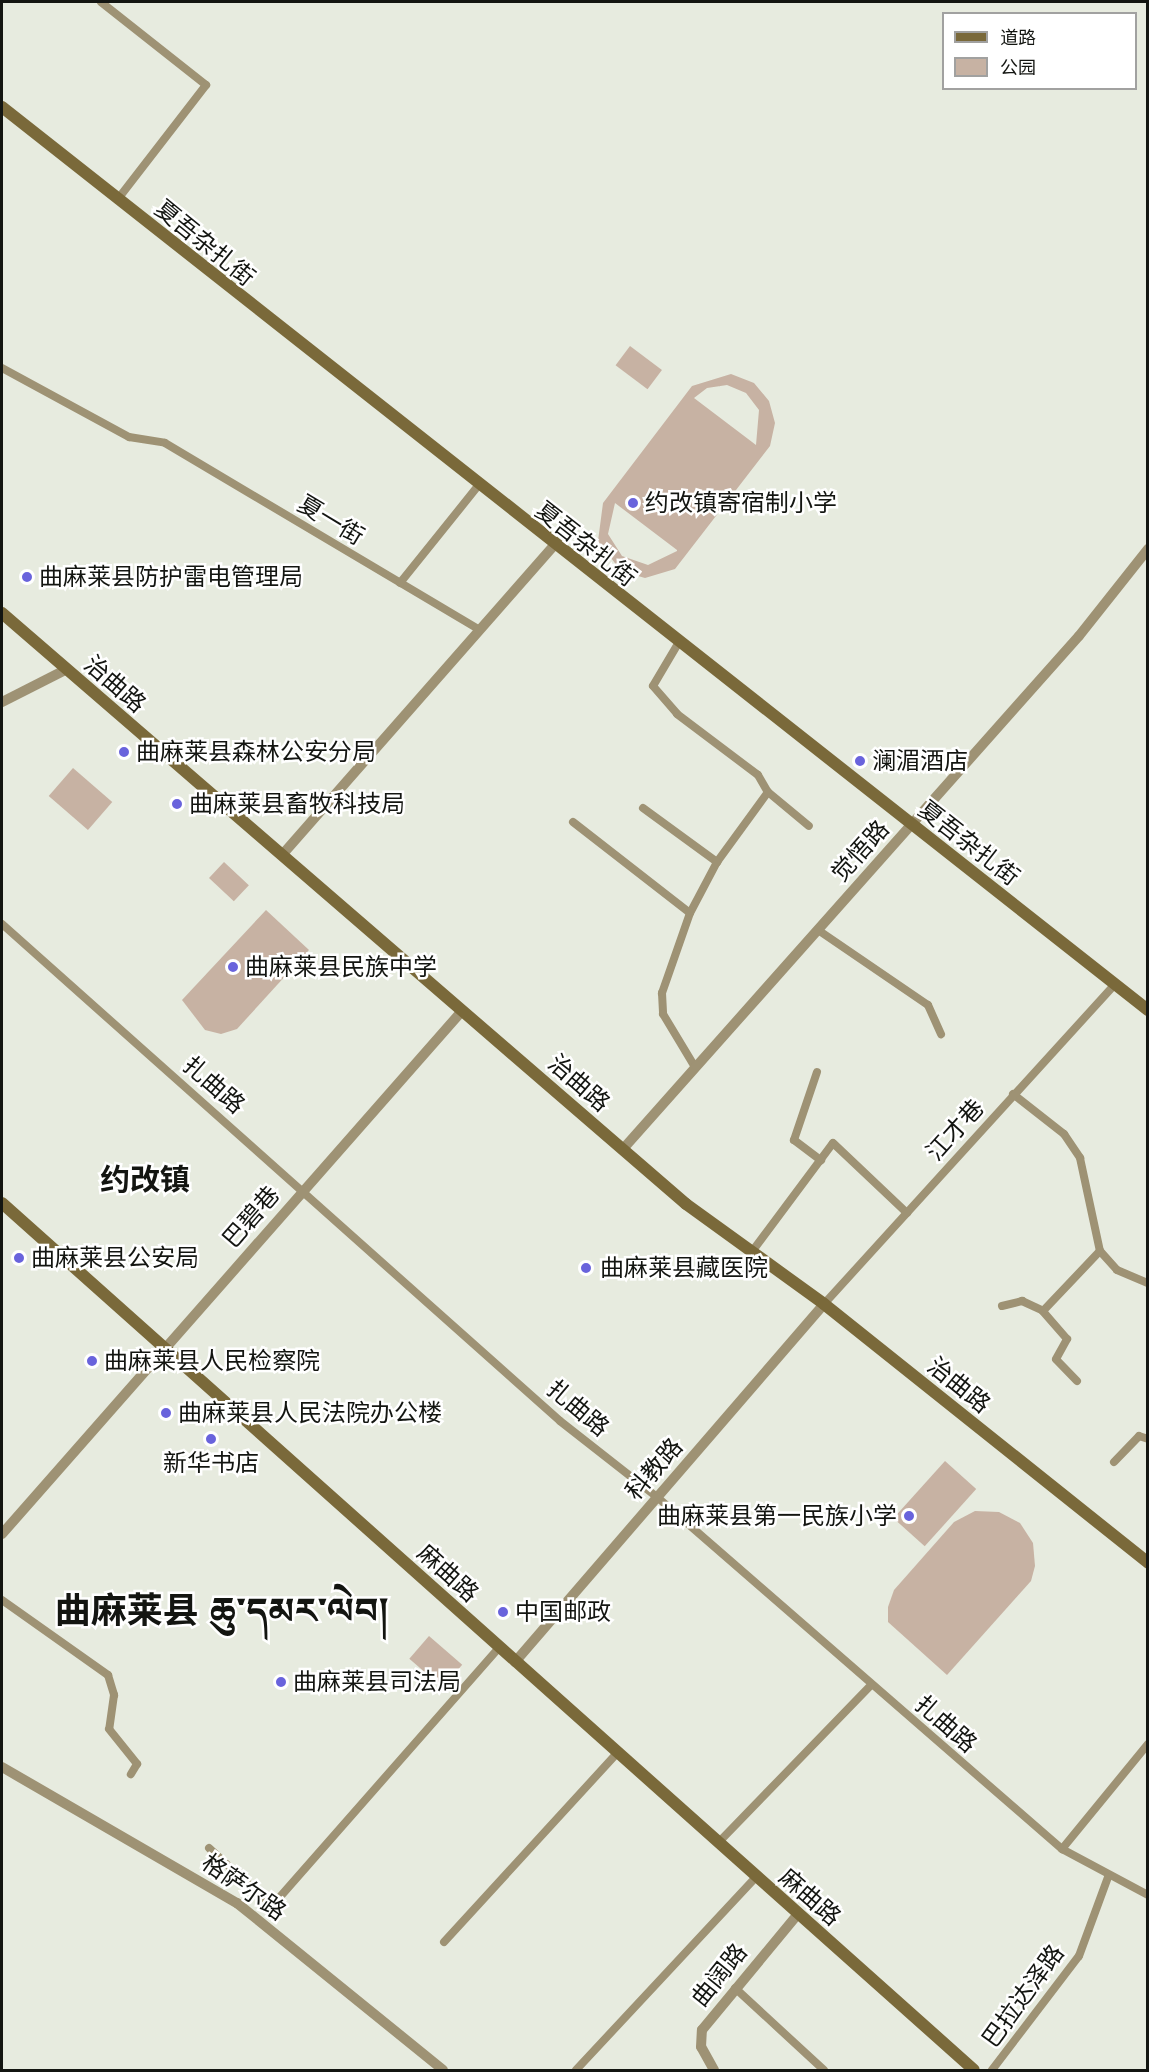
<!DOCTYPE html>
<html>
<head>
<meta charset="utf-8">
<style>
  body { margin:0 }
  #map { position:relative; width:1149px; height:2072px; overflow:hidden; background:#e7ebdf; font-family:Jost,"Noto Sans SC","Noto Serif Tibetan",sans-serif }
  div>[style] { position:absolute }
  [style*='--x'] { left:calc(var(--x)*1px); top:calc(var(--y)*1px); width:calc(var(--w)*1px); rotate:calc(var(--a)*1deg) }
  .green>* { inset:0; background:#c7b2a3; transform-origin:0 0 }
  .minor>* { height:8px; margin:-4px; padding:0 4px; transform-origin:4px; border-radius:4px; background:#9e9274 }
  .tertiary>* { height:10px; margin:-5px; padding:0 5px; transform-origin:5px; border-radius:5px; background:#9e9274 }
  .secondary>* { height:12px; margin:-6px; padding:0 6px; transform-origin:6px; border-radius:6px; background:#7a693a }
  .dots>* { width:16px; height:16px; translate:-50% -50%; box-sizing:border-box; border:3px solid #fff; border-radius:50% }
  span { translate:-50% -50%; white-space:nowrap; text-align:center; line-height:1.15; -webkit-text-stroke:5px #fff; paint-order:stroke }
  .street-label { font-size:24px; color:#131511 }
  .poi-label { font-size:24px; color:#131511 }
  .left { translate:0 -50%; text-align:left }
  .right { translate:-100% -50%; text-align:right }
  .district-label { font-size:30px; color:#131511; font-weight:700 }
  .town-label { font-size:36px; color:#131511; font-weight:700 }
  .frame { position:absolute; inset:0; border:3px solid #131511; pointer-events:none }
  .legend { position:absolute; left:942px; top:12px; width:195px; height:78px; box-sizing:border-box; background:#fff; border:2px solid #a1a1a0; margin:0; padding:8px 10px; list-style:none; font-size:18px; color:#131511 }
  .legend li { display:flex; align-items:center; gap:12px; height:30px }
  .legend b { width:30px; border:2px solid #a1a1a0 }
</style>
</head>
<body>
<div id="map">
  <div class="green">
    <i style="left:630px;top:346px;width:40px;height:24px;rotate:37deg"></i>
    <i style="clip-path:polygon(evenodd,731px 374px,754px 383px,769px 401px,775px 423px,770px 446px,675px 569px,645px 578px,621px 571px,598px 541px,603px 503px,692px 386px,731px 374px,727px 385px,746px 393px,759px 410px,756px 445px,694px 398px,707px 388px,727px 385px,731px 374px,615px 503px,677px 550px,677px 551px,648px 565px,622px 556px,608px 534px,615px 503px)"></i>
    <i style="left:73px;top:768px;width:52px;height:37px;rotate:41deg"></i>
    <i style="left:224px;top:862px;width:34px;height:22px;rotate:43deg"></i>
    <i style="clip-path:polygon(266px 910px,309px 950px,237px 1029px,221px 1034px,205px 1030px,182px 1000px)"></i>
    <i style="left:945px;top:1461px;width:42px;height:77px;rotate:42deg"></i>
    <i style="clip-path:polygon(975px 1511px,999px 1512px,1020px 1523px,1033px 1543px,1035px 1566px,1031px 1581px,947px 1675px,888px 1622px,888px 1607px,894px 1590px,954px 1522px)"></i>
    <i style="left:429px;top:1636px;width:44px;height:30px;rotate:41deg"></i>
  </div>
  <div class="minor">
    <i style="--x:101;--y:2;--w:134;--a:38.3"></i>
    <i style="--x:206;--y:85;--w:145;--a:127.7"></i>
    <i style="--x:2;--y:368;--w:145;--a:28.5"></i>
    <i style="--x:129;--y:437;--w:36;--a:9"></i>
    <i style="--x:165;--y:443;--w:364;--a:30.7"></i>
    <i style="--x:400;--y:583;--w:124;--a:-51.2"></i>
    <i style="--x:679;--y:642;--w:51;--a:120.6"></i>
    <i style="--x:653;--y:686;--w:37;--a:49"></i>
    <i style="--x:677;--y:714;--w:101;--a:37"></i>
    <i style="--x:758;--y:775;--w:20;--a:60"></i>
    <i style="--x:768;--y:792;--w:87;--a:126.1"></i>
    <i style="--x:717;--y:862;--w:58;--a:117.9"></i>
    <i style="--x:690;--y:913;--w:85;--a:109.3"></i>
    <i style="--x:662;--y:993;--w:21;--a:87"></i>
    <i style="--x:663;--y:1014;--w:62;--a:58.9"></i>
    <i style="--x:768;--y:792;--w:53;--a:39.7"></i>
    <i style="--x:643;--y:808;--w:92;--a:36.1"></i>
    <i style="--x:573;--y:822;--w:148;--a:37.9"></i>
    <i style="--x:2;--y:924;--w:747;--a:41.69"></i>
    <i style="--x:560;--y:1421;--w:123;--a:38.1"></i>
    <i style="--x:657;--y:1497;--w:537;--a:41"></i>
    <i style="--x:1062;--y:1849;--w:98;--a:28.1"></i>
    <i style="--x:818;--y:930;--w:133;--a:34.3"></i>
    <i style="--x:928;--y:1005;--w:32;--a:66"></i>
    <i style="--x:817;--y:1072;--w:72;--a:108.7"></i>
    <i style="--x:794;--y:1140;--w:34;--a:37"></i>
    <i style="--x:1013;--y:1094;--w:65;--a:38.1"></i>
    <i style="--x:1064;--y:1134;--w:29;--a:56"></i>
    <i style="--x:1080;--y:1158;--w:95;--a:77.9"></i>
    <i style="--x:1100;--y:1251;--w:25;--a:48"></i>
    <i style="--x:1117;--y:1270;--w:34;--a:23"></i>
    <i style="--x:751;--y:1253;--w:137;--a:-53.3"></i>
    <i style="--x:833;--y:1143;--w:102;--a:43.4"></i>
    <i style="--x:824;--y:1304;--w:433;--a:-47.7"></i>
    <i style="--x:1002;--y:1306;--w:21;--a:-14"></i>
    <i style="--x:1022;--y:1301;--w:23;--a:25"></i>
    <i style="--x:1077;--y:1381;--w:30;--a:-134"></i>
    <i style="--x:1056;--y:1359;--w:23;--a:-61"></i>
    <i style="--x:1067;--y:1339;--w:37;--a:-131"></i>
    <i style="--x:1043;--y:1311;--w:83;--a:-46.5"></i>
    <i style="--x:1114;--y:1462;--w:36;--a:-46"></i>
    <i style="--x:1139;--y:1436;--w:9;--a:18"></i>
    <i style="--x:2;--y:1600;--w:130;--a:35.3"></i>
    <i style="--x:108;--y:1675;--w:21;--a:73"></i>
    <i style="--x:114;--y:1695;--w:34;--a:98"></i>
    <i style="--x:109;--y:1729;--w:45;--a:51.3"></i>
    <i style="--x:137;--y:1764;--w:12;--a:121"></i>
    <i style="--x:718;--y:1843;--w:220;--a:-45.9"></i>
    <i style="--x:209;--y:1848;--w:86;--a:42.6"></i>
    <i style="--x:272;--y:1906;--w:344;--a:-48.7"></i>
    <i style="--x:1062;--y:1849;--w:136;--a:-50.7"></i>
    <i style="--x:444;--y:1942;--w:256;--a:-47.5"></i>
    <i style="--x:735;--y:1988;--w:121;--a:42.7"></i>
    <i style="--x:576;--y:2070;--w:264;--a:-47"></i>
    <i style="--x:992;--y:2070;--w:143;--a:-52.7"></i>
    <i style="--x:1079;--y:1956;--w:84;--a:-69.8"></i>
  </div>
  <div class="tertiary">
    <i style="--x:2;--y:702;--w:73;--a:-26.9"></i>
    <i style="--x:282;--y:855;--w:411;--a:-48.7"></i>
    <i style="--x:623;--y:1149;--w:686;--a:-48.37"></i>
    <i style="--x:1079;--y:636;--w:111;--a:-51.6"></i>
    <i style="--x:2;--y:1534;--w:697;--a:-48.67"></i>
    <i style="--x:515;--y:1662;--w:473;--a:-49.2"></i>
    <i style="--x:2;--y:1767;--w:272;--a:30.1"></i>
    <i style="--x:237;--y:1903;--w:265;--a:39"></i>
    <i style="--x:714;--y:2070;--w:26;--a:-119"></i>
    <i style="--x:701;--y:2047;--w:17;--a:-87"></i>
    <i style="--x:702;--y:2030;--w:151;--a:-50.4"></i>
  </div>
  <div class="secondary">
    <i style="--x:2;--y:107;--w:1459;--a:38.24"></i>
    <i style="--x:2;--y:613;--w:904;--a:40.83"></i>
    <i style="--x:686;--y:1204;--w:170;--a:35.9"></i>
    <i style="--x:824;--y:1304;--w:415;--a:38.6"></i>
    <i style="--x:2;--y:1203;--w:1302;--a:41.73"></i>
  </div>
  <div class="dots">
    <i style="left:633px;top:503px;background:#6963dc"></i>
    <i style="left:27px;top:577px;background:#6963dc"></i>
    <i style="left:124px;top:752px;background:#6963dc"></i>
    <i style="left:860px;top:761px;background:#6963dc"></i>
    <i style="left:177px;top:804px;background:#6963dc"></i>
    <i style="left:233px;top:967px;background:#6963dc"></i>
    <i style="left:19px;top:1258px;background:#6963dc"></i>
    <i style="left:586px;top:1268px;background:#6963dc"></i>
    <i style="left:92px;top:1361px;background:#6963dc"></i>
    <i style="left:166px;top:1413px;background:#6963dc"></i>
    <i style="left:211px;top:1439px;background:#6963dc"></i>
    <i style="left:909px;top:1516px;background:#6963dc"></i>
    <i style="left:503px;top:1612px;background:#6963dc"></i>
    <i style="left:281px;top:1682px;background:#6963dc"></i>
  </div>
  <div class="street-label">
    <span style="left:205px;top:243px;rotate:39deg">夏吾杂扎街</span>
    <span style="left:331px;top:520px;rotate:31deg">夏一街</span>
    <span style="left:586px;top:544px;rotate:38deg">夏吾杂扎街</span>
    <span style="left:115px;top:684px;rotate:41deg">治曲路</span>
    <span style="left:969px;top:843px;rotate:38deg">夏吾杂扎街</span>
    <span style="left:860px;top:851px;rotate:-48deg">觉悟路</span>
    <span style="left:579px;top:1083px;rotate:41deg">治曲路</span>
    <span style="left:214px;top:1085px;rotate:41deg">扎曲路</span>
    <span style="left:955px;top:1130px;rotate:-48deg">江才巷</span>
    <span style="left:251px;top:1217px;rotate:-49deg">巴碧巷</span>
    <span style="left:959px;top:1385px;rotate:39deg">治曲路</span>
    <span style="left:578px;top:1408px;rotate:40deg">扎曲路</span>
    <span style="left:654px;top:1469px;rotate:-49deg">科教路</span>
    <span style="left:448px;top:1573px;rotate:42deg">麻曲路</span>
    <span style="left:946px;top:1724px;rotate:41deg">扎曲路</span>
    <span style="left:244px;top:1887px;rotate:35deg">格萨尔路</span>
    <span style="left:810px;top:1897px;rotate:41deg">麻曲路</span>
    <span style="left:719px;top:1975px;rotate:-51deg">曲阔路</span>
    <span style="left:1023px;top:1996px;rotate:-54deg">巴拉达泽路</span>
  </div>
  <div class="poi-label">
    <span class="left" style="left:645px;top:503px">约改镇寄宿制小学</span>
    <span class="left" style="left:39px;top:577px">曲麻莱县防护雷电管理局</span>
    <span class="left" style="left:136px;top:752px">曲麻莱县森林公安分局</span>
    <span class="left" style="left:872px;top:761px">澜湄酒店</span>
    <span class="left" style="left:189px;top:804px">曲麻莱县畜牧科技局</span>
    <span class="left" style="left:245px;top:967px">曲麻莱县民族中学</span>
    <span class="left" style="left:31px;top:1258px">曲麻莱县公安局</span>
    <span class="left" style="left:600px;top:1268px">曲麻莱县藏医院</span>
    <span class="left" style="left:104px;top:1361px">曲麻莱县人民检察院</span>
    <span class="left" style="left:178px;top:1413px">曲麻莱县人民法院办公楼</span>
    <span style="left:211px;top:1463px">新华书店</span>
    <span class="right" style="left:897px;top:1516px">曲麻莱县第一民族小学</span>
    <span class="left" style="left:515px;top:1612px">中国邮政</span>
    <span class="left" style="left:293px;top:1682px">曲麻莱县司法局</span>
  </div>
  <div class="district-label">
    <span style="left:145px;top:1180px">约改镇</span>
  </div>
  <div class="town-label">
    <span style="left:222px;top:1611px">曲麻莱县 ཆུ་དམར་ལེབ།</span>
  </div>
  <div class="frame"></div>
  <ul class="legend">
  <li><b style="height:8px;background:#7a693a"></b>道路</li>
  <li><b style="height:16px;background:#c7b2a3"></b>公园</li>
  </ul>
</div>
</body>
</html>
